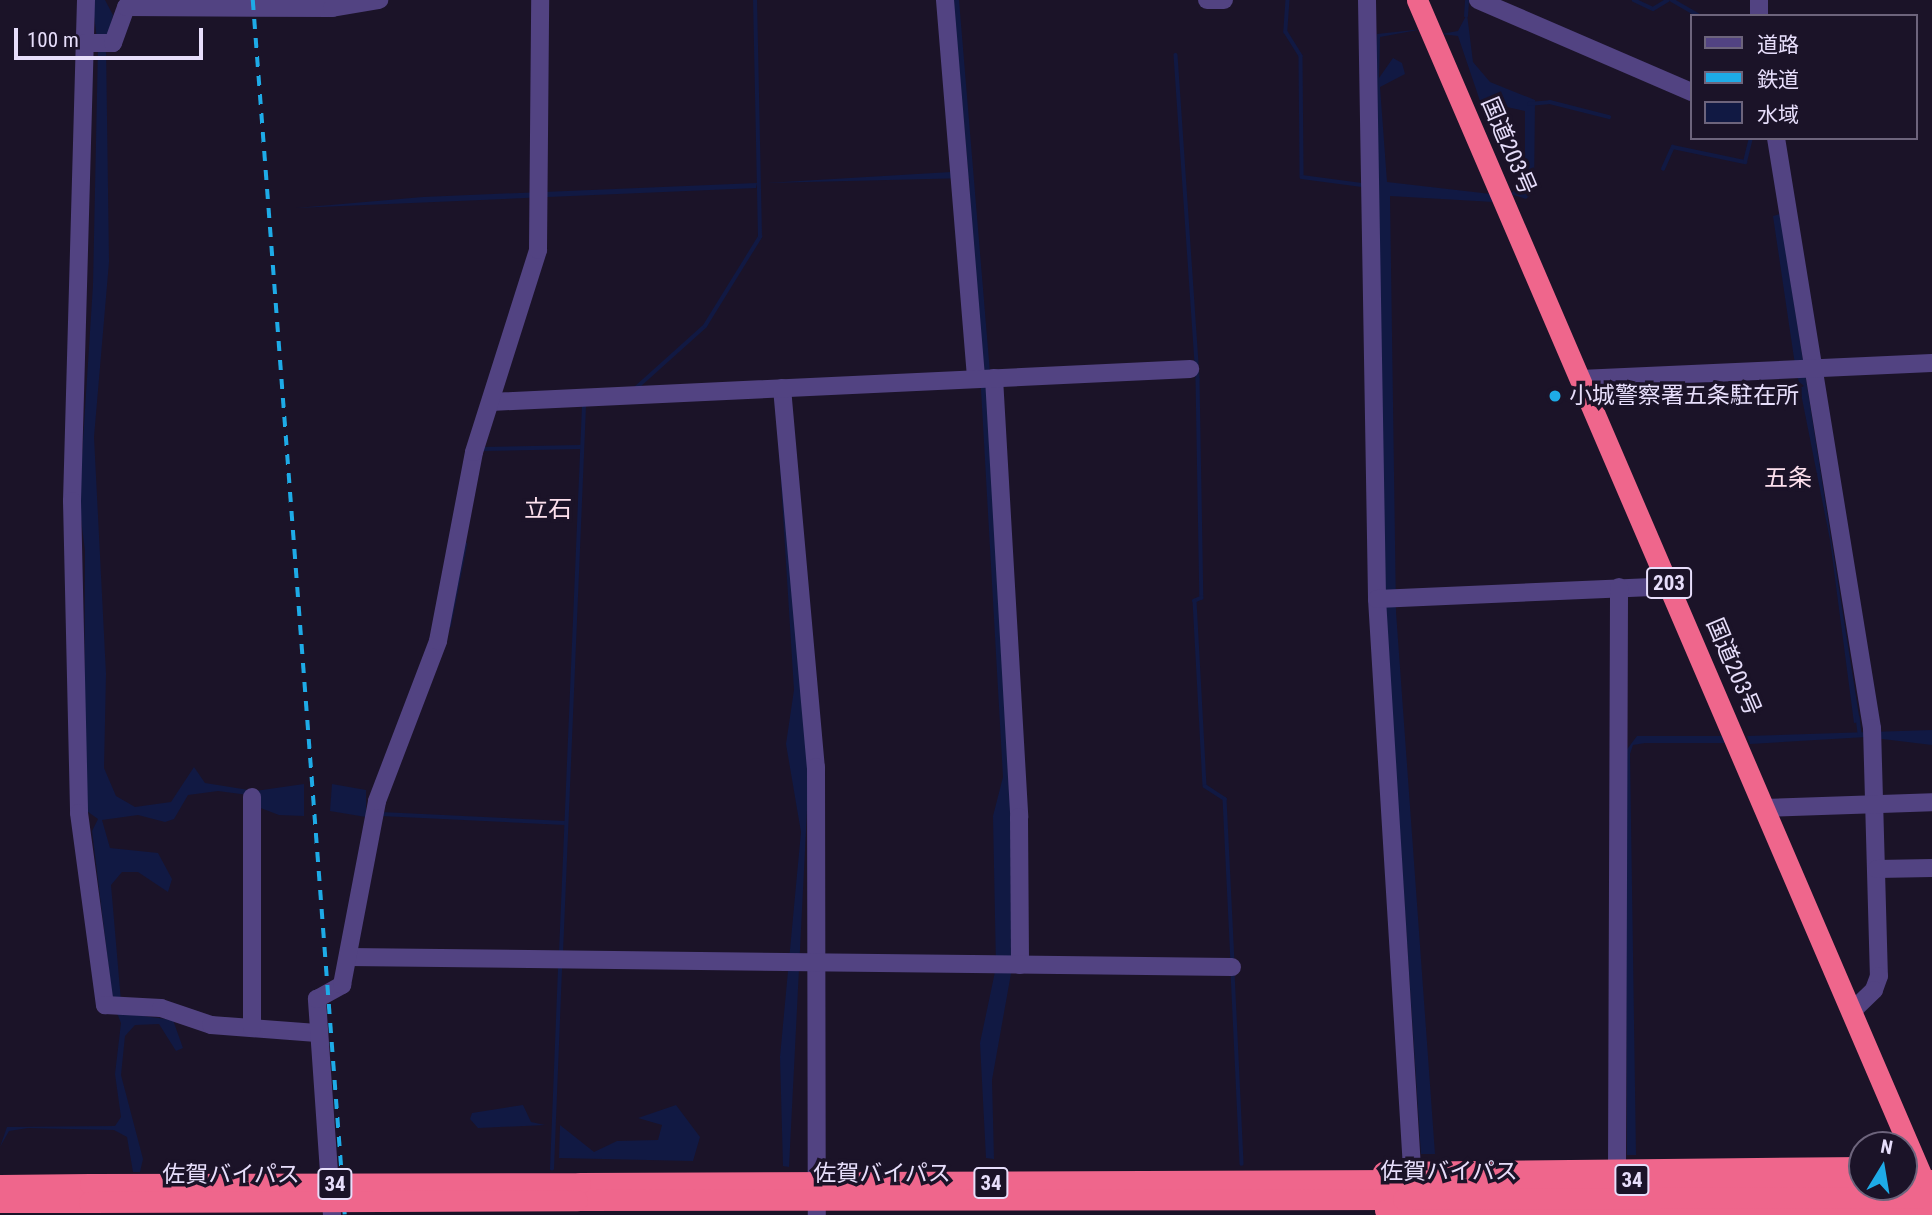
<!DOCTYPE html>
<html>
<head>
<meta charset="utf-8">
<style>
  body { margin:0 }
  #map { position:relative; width:1932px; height:1215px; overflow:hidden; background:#1b1328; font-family:"Roboto Condensed","Noto Sans JP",sans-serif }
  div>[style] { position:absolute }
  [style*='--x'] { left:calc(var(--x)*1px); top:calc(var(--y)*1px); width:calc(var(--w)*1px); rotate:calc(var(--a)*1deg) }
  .water>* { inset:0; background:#111943 }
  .stream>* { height:3.5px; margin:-1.75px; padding:0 1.75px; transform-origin:1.75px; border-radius:1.75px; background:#111943 }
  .minor>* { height:18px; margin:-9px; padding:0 9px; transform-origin:9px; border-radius:9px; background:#524382 }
  .highway>* { height:21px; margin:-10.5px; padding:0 10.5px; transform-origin:10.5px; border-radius:10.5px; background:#ef668c }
  .rail>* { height:3.5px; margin-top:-1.75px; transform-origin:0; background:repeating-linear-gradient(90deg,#1eabe7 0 10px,transparent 0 19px) }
  .highway-bridge>* { height:21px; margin:-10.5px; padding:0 10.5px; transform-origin:10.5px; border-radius:10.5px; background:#ef668c }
  .dots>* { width:19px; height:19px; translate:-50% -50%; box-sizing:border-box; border:4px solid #1b1328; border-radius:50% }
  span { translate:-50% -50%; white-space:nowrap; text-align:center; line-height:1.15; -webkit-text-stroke:7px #1b1328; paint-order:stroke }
  .shield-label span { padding:2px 5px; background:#1b1328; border:2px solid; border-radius:5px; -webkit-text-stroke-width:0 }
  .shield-label { font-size:21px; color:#e7defb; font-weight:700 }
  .street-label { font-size:23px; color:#e7defb }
  .poi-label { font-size:23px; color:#e7defb }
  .left { translate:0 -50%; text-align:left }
  .neighbourhood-label { font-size:24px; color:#fcdfec }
  .legend { position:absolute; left:1690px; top:14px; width:228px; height:126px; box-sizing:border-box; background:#1b1328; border:2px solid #6d647c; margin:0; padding:9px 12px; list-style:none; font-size:21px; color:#e7defb }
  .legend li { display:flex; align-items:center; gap:14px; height:35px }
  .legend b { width:35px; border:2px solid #6d647c }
  .north { position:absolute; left:1848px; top:1131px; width:70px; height:70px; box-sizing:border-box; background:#1b1328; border:2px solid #6d647c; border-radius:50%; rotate:11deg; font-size:19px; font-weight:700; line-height:28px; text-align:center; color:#e7defb }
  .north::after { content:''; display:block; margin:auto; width:24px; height:32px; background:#1eabe7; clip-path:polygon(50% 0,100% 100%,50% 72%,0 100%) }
  .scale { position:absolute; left:14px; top:28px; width:189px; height:32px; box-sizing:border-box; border:4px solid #e7defb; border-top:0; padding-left:9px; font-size:21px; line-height:24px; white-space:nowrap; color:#e7defb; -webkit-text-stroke:5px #1b1328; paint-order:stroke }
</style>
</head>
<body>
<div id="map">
  <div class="water">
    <i style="clip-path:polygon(92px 0,105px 0,113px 15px,106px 45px,109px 262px,94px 437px,106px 674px,104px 768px,116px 796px,135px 807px,171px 802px,194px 767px,205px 783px,255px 791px,304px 784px,304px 816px,279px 815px,258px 807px,256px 796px,218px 791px,188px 795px,174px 819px,165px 822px,138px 815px,102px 820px,110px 848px,158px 853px,172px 879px,168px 892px,138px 872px,122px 872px,111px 885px,122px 1013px,173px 1020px,183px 1048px,176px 1051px,159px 1024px,135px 1025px,125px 1036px,121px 1075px,143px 1159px,140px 1172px,133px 1172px,127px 1137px,114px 1130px,28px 1128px,9px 1131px,0 1147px,7px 1127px,115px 1126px,121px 1117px,115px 1074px,121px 1023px,113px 1003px,92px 831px,98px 819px,84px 809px,85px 551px,79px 503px,93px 285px,98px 47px)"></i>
    <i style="clip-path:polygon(953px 0,959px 0,991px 385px,1011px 799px,1015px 951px,992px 1080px,994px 1159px,986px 1158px,980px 1043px,996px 967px,993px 816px,1003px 777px,969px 178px,766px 183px,968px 171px)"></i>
    <i style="clip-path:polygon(1467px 14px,1473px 62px,1490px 82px,1535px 100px,1534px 191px,1526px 199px,1511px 194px,1525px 177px,1525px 111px,1480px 101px,1458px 36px,1441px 34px,1458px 31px)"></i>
    <i style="clip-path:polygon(1423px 29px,1380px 37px,1379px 78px,1393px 58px,1402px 63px,1405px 74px,1380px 87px,1387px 182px,1491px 194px,1494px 202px,1390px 196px,1396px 612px,1435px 1154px,1421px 1154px,1385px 609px,1374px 74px,1377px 34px)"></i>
    <i style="clip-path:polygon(757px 183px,756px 188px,296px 208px,423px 197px)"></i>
    <i style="clip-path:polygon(1780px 214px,1860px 722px,1854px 723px,1830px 540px,1794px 358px,1773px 216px)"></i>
    <i style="clip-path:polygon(777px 419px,809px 771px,789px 1167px,783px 1166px,780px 1057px,801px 832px,786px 744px,794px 690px)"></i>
    <i style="clip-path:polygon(1932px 730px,1932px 745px,1866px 737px,1750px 744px,1747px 736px)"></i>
    <i style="clip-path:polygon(1637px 736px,1723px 736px,1725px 743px,1645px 743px,1633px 745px,1630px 754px,1636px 1155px,1627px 1155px,1625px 752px)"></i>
    <i style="clip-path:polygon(332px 784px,366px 790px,366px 817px,330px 811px)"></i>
    <i style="clip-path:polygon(523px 1105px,531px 1122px,545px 1125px,478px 1128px,470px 1119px,472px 1113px)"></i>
    <i style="clip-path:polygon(676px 1105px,700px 1137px,693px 1161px,559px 1158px,560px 1125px,594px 1152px,617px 1141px,658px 1140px,662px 1125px,638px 1118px)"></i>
  </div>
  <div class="stream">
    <i style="--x:1288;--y:0;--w:32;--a:94"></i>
    <i style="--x:1286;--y:32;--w:28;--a:58"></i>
    <i style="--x:1301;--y:56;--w:121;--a:89.5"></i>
    <i style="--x:1302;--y:177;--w:62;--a:7.5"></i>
    <i style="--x:1634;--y:0;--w:21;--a:25"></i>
    <i style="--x:1653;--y:9;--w:17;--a:-31"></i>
    <i style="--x:1672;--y:0;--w:32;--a:30"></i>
    <i style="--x:1466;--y:16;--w:15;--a:-86"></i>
    <i style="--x:1176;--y:55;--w:325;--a:86.1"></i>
    <i style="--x:1198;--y:379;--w:219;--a:89"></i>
    <i style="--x:1202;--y:598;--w:8;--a:157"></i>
    <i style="--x:1195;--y:601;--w:185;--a:86.9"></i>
    <i style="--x:1205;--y:786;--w:24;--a:33"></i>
    <i style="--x:1225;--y:799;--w:162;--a:87.2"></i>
    <i style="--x:1529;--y:104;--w:21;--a:-5"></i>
    <i style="--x:1550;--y:102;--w:61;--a:14.3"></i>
    <i style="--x:1663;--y:169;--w:24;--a:-66"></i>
    <i style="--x:1673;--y:147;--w:74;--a:11.8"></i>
    <i style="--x:1745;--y:162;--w:25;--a:-76"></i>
    <i style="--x:636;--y:388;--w:93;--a:-41.9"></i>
    <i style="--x:705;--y:326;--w:105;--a:-58.3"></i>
    <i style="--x:760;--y:237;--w:237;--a:-91.2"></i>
    <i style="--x:482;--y:449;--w:99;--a:-1.2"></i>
    <i style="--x:449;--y:626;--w:83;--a:-78.8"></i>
    <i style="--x:1858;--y:717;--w:17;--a:83"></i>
    <i style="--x:381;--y:814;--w:184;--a:2.8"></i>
    <i style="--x:561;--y:953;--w:547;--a:-87.59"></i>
    <i style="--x:1233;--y:972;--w:192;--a:87.3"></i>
    <i style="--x:552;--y:1169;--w:202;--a:-87.7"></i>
  </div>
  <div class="minor">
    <i style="--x:86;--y:0;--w:501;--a:91.6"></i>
    <i style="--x:72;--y:501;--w:312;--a:88.7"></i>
    <i style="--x:79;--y:813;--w:194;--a:82.3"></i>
    <i style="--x:105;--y:1005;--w:56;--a:3.1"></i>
    <i style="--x:161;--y:1008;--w:53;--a:18.8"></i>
    <i style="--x:211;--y:1025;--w:106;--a:4.3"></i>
    <i style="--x:945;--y:0;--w:380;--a:85.3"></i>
    <i style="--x:1207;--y:0;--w:17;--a:0"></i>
    <i style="--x:1367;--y:0;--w:599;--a:89.04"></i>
    <i style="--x:1377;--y:599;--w:586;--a:86.48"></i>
    <i style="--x:1478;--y:0;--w:233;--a:23.3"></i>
    <i style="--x:1759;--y:0;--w:16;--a:90"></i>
    <i style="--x:85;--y:43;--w:28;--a:0"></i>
    <i style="--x:113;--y:43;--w:38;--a:-70"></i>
    <i style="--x:126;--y:7;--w:206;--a:0.3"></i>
    <i style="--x:332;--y:8;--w:48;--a:-9.7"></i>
    <i style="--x:1776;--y:138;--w:598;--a:80.76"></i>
    <i style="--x:1872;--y:728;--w:248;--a:88.4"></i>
    <i style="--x:1879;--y:976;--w:15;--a:110"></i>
    <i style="--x:1874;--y:990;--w:28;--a:136"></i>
    <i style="--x:994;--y:378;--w:440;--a:86.7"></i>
    <i style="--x:1019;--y:817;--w:148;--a:89.6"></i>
    <i style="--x:1580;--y:379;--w:352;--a:-2.6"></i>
    <i style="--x:782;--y:388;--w:381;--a:84.9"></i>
    <i style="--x:816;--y:767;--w:448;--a:89.9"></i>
    <i style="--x:491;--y:402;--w:700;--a:-2.7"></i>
    <i style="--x:1377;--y:599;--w:293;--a:-2.5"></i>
    <i style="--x:252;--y:797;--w:231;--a:90"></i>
    <i style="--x:1764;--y:808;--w:168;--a:-2"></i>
    <i style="--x:1877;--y:869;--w:55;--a:-1"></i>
    <i style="--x:348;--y:957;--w:884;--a:0.65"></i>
    <i style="--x:1617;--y:1169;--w:582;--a:-89.8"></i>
    <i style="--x:332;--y:1215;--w:217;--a:-94"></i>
    <i style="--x:317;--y:999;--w:29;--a:-29"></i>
    <i style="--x:342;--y:985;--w:187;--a:-79.2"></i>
    <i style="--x:377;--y:801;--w:171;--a:-69.1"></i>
    <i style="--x:438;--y:641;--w:192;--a:-79.2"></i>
    <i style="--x:474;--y:452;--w:212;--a:-72.4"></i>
    <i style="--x:538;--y:250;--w:250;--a:-89.5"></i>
  </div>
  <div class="highway">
    <i style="--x:1417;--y:0;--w:1300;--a:66.77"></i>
    <i style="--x:1383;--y:1172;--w:479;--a:-0.6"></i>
    <i style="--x:580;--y:1183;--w:822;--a:-0.21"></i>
    <i style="--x:0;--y:1185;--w:90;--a:-0.6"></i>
    <i style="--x:577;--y:1200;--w:826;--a:-0.07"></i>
    <i style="--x:0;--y:1202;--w:89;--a:0"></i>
    <i style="--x:1385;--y:1210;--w:547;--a:-0.21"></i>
  </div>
  <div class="rail">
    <i style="--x:253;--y:0;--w:1218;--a:85.67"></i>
  </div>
  <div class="highway-bridge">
    <i style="--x:1402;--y:1180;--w:460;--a:0"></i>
    <i style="--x:1904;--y:1180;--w:28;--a:0"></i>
    <i style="--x:90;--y:1184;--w:490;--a:-0.1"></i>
    <i style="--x:1403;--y:1199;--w:529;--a:-0.22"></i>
    <i style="--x:89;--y:1202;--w:488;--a:-0.2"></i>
  </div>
  <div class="dots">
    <i style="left:1555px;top:396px;background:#1eabe7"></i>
  </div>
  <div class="shield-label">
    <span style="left:1669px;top:583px">203</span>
    <span style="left:1632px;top:1180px">34</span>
    <span style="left:991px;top:1183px">34</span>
    <span style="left:335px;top:1184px">34</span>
  </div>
  <div class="street-label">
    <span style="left:1508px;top:146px;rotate:67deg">国道203号</span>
    <span style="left:1733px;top:667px;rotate:67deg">国道203号</span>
    <span style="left:1449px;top:1172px">佐賀バイパス</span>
    <span style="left:882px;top:1174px">佐賀バイパス</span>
    <span style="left:231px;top:1175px">佐賀バイパス</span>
  </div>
  <div class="poi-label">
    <span class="left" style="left:1569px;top:396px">小城警察署五条駐在所</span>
  </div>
  <div class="neighbourhood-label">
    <span style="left:1788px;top:479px">五条</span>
    <span style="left:548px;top:510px">立石</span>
  </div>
  <ul class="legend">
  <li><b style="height:9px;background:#524382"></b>道路</li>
  <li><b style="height:9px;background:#1eabe7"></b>鉄道</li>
  <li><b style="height:19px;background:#111943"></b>水域</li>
  </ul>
  <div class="north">N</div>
  <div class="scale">100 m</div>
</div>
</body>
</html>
